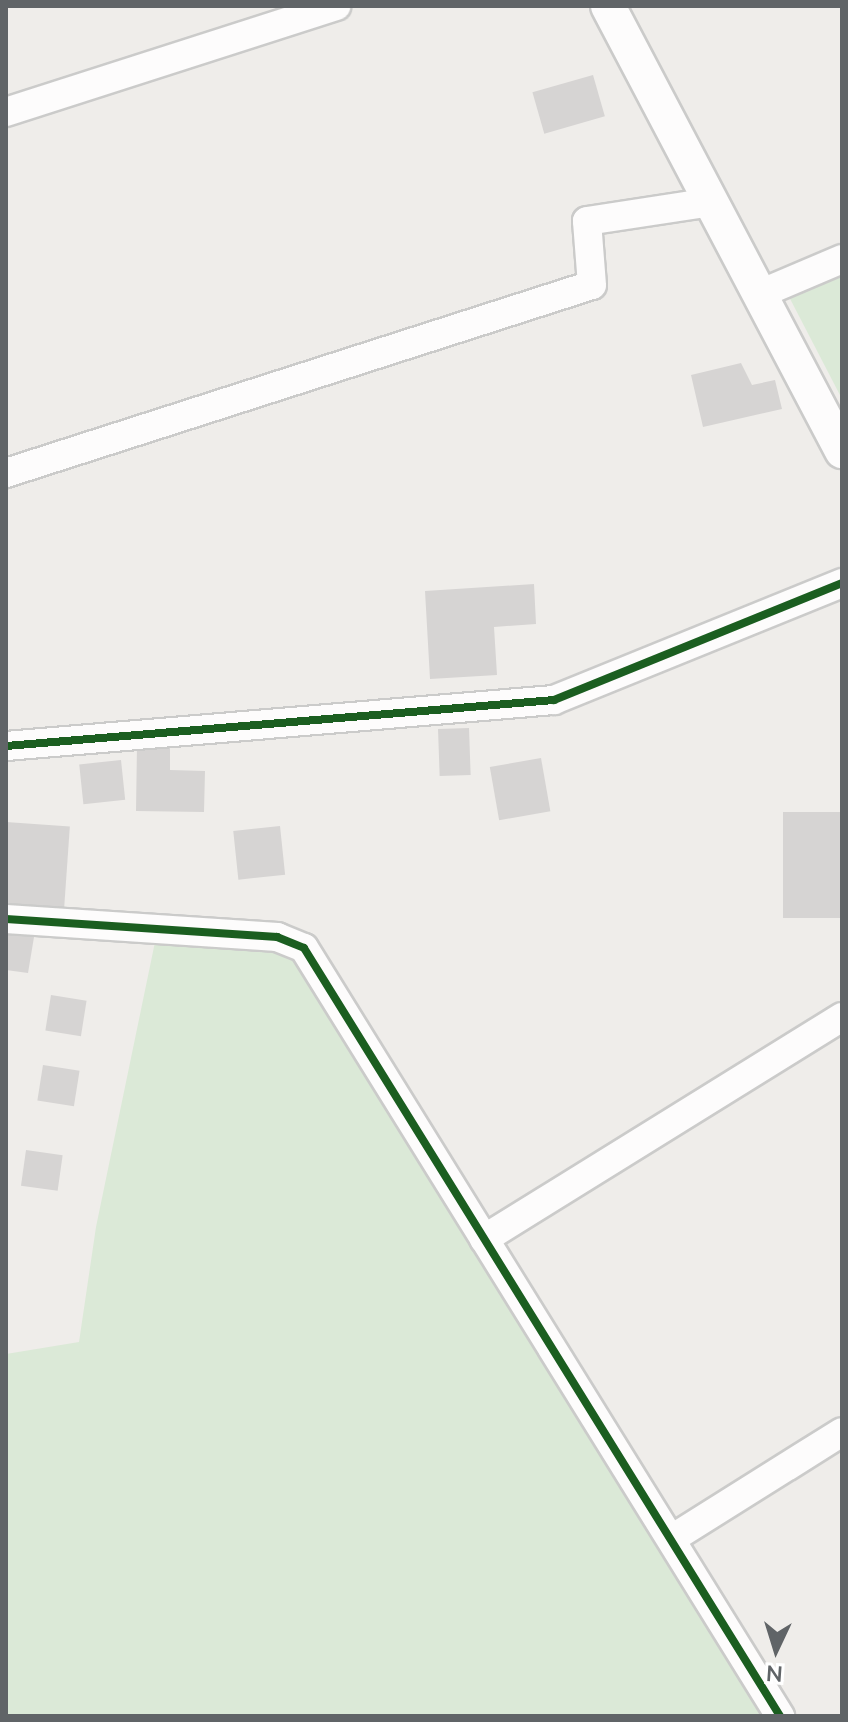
<!DOCTYPE html>
<html>
<head>
<meta charset="utf-8">
<style>
  body { margin:0 }
  #map { position:relative; width:848px; height:1722px; overflow:hidden; background:#efedea; font-family:Mulish,sans-serif }
  div>[style] { position:absolute }
  [style*='--x'] { left:calc(var(--x)*1px); top:calc(var(--y)*1px); width:calc(var(--w)*1px); rotate:calc(var(--a)*1deg) }
  .green>* { inset:0; background:#dbe9d7 }
  .building>* { inset:0; background:#d6d4d3; transform-origin:0 0 }
  .roads { filter:drop-shadow(2px 0 #cbcbca) drop-shadow(-2px 0 #cbcbca) drop-shadow(0 2px #cbcbca) drop-shadow(0 -2px #cbcbca) }
  .minor>* { height:28px; margin:-14px; padding:0 14px; transform-origin:14px; border-radius:14px; background:#fdfcfc }
  .tertiary>* { height:34px; margin:-17px; padding:0 17px; transform-origin:17px; border-radius:17px; background:#fdfcfc }
  .cycleway>* { height:8px; margin:-4px; padding:0 4px; transform-origin:4px; border-radius:4px; background:#1b5e20 }
  span { translate:-50% -50%; white-space:nowrap; text-align:center; line-height:1.15; -webkit-text-stroke:6px #fff; paint-order:stroke }
  .frame { position:absolute; inset:0; border:8px solid #606467; pointer-events:none }
  .north { position:absolute; left:736px; top:1610px; width:80px; height:80px; -webkit-text-stroke:6px #fff; paint-order:stroke; rotate:184deg; font-size:22px; font-weight:700; line-height:32px; text-align:center; color:#606467 }
  .north::after { content:''; display:block; margin:auto; width:28px; height:36px; background:#606467; clip-path:polygon(50% 0,100% 100%,50% 72%,0 100%) }
</style>
</head>
<body>
<div id="map">
  <div class="green">
    <i style="clip-path:polygon(842px 267px,842px 399px,786px 291px)"></i>
    <i style="clip-path:polygon(155px 942px,304px 948px,780px 1716px,6px 1716px,6px 1354px,79px 1342px,96px 1227px)"></i>
  </div>
  <div class="building">
    <i style="left:593px;top:75px;width:43px;height:63px;rotate:74deg"></i>
    <i style="clip-path:polygon(741px 363px,752px 385px,775px 380px,782px 409px,703px 427px,691px 375px)"></i>
    <i style="clip-path:polygon(534px 584px,536px 624px,494px 627px,497px 675px,430px 679px,425px 591px)"></i>
    <i style="left:469px;top:728px;width:47px;height:31px;rotate:88deg"></i>
    <i style="clip-path:polygon(137px 745px,170px 746px,170px 770px,205px 771px,204px 812px,136px 811px)"></i>
    <i style="left:541px;top:758px;width:54px;height:52px;rotate:80deg"></i>
    <i style="left:121px;top:760px;width:40px;height:42px;rotate:84deg"></i>
    <i style="left:842px;top:812px;width:106px;height:59px;rotate:90deg"></i>
    <i style="left:6px;top:822px;width:64px;height:83px;rotate:4deg"></i>
    <i style="left:280px;top:826px;width:49px;height:47px;rotate:84deg"></i>
    <i style="clip-path:polygon(6px 933px,34px 937px,28px 973px,6px 970px)"></i>
    <i style="left:51px;top:995px;width:36px;height:36px;rotate:9deg"></i>
    <i style="left:43px;top:1065px;width:37px;height:36px;rotate:9deg"></i>
    <i style="left:26px;top:1150px;width:37px;height:36px;rotate:8deg"></i>
  </div>
  <div class="roads">
    <div class="minor">
      <i style="--x:6;--y:112;--w:347;--a:-17.8"></i>
      <i style="--x:760;--y:294;--w:89;--a:-23.1"></i>
      <i style="--x:6;--y:473;--w:615;--a:-17.79"></i>
      <i style="--x:592;--y:285;--w:64;--a:-94.5"></i>
      <i style="--x:587;--y:221;--w:125;--a:-8.7"></i>
      <i style="--x:6;--y:746;--w:550;--a:-4.8"></i>
      <i style="--x:554;--y:700;--w:311;--a:-22.1"></i>
      <i style="--x:6;--y:919;--w:272;--a:3.8"></i>
      <i style="--x:277;--y:937;--w:29;--a:22"></i>
      <i style="--x:304;--y:948;--w:904;--a:58.21"></i>
      <i style="--x:484;--y:1239;--w:421;--a:-31.8"></i>
      <i style="--x:673;--y:1538;--w:199;--a:-32.1"></i>
    </div>
    <div class="tertiary">
      <i style="--x:608;--y:6;--w:503;--a:62.26"></i>
    </div>
  </div>
  <div class="cycleway">
    <i style="--x:6;--y:746;--w:550;--a:-4.8"></i>
    <i style="--x:554;--y:700;--w:311;--a:-22.1"></i>
    <i style="--x:6;--y:919;--w:272;--a:3.8"></i>
    <i style="--x:277;--y:937;--w:29;--a:22"></i>
    <i style="--x:304;--y:948;--w:904;--a:58.21"></i>
  </div>
  <div class="frame"></div>
  <div class="north">N</div>
</div>
</body>
</html>
